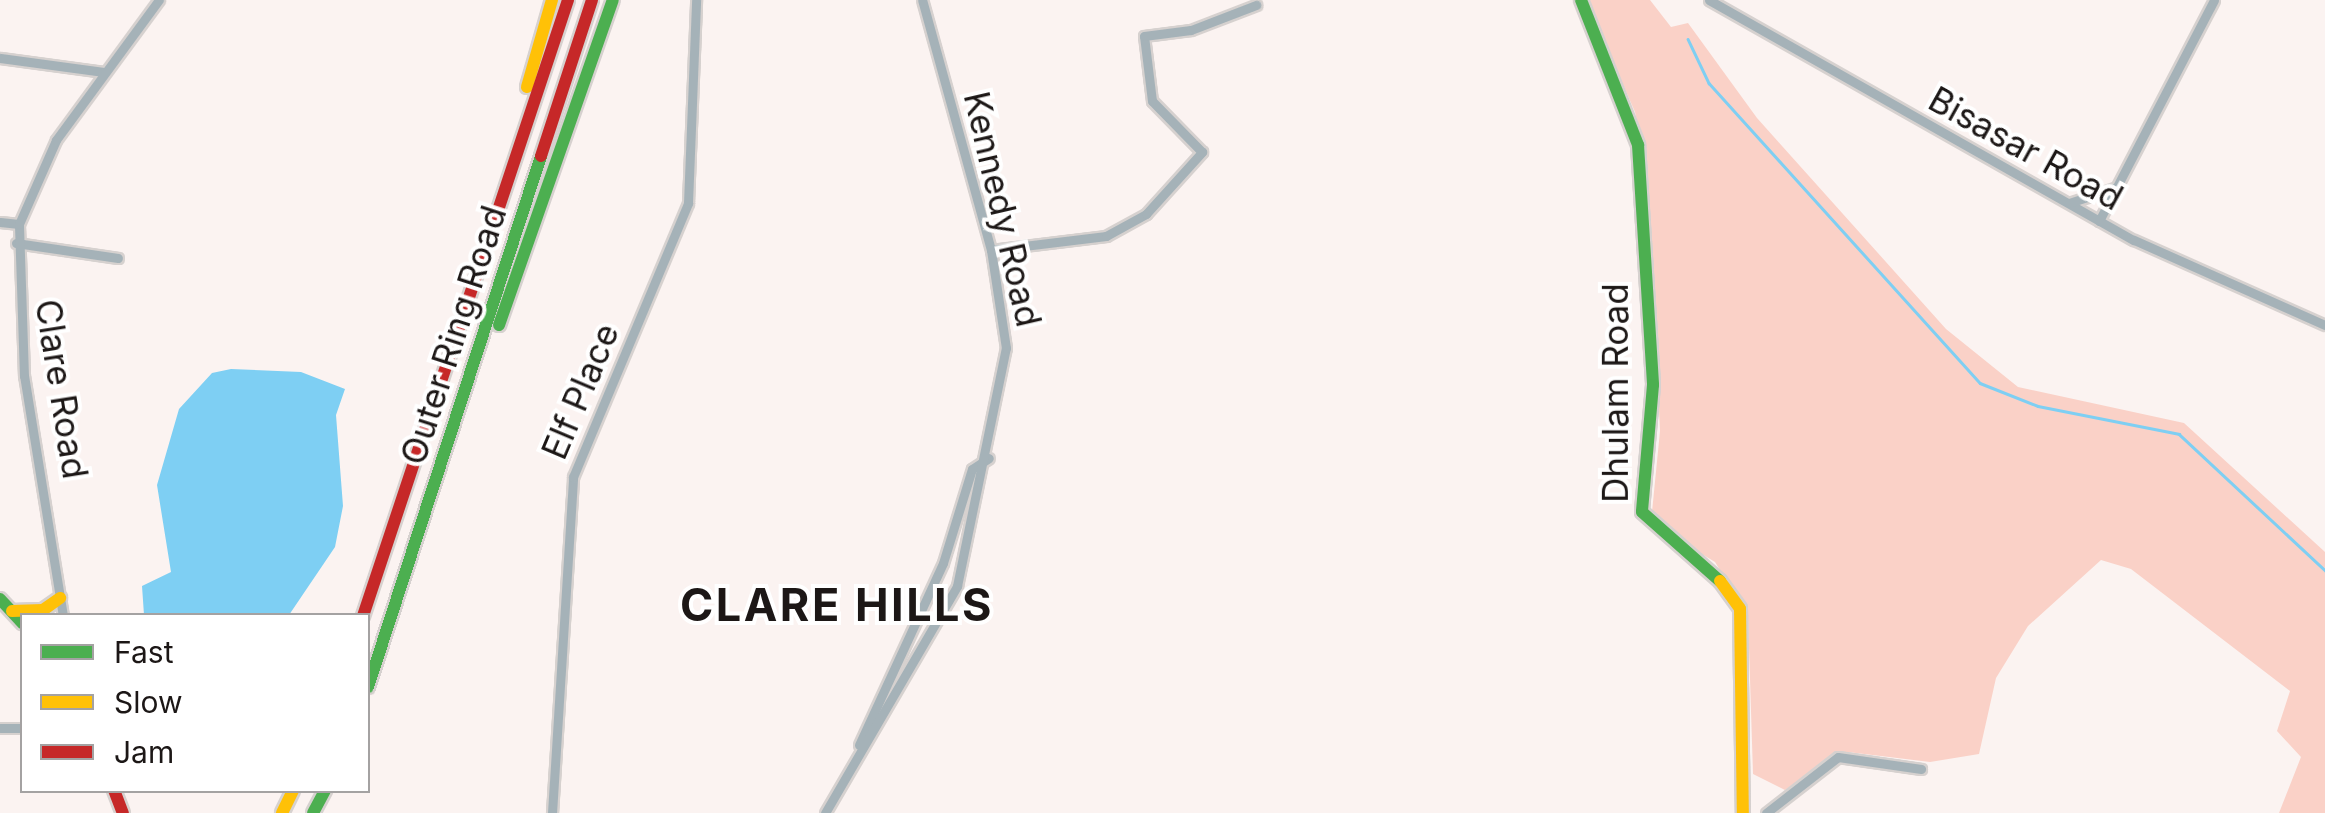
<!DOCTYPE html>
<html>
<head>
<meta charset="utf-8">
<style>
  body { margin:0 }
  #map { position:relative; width:2325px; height:813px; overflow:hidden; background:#fbf3f1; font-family:Inter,sans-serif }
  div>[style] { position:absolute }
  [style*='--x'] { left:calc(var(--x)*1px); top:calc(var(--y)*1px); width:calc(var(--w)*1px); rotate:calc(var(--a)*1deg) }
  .green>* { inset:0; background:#fad1c7 }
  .water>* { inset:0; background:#7ecff3 }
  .stream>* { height:2.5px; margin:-1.25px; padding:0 1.25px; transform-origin:1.25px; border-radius:1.25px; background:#7ecff3 }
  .roads { filter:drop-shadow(2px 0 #d6d1cf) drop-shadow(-2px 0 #d6d1cf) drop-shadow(0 2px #d6d1cf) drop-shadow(0 -2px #d6d1cf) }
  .street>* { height:9px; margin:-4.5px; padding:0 4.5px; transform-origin:4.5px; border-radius:4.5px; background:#a5b2b8 }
  .fast>* { height:12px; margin:-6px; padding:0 6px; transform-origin:6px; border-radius:6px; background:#4caf50 }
  .slow>* { height:12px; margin:-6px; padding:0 6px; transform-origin:6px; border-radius:6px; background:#ffc107 }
  .jam>* { height:12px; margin:-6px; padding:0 6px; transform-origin:6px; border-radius:6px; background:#c62828 }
  span { translate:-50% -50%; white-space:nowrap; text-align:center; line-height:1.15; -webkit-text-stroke:8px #fff; paint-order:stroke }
  .street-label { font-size:35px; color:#1c1716 }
  .district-label { font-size:45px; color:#1c1716; font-weight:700; letter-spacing:2.5px }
  .legend { position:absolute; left:20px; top:613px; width:350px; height:180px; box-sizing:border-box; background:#fff; border:2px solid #a4a2a2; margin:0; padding:12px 18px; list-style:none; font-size:30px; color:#1c1716 }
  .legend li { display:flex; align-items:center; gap:20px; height:50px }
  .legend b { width:50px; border:2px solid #a4a2a2 }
</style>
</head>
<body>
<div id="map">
  <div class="green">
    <i style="clip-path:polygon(1586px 0,1650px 0,1671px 27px,1688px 23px,1757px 118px,1946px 329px,2018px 387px,2184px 423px,2325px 552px,2325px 813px,2279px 813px,2301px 757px,2277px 731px,2290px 691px,2131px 569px,2101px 560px,2028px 626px,1996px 678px,1979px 754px,1930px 762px,1848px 752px,1785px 790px,1753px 774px,1748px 616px,1715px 562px,1667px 533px,1652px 512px,1660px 431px,1648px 177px,1635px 112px)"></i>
  </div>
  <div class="water">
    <i style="clip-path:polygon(231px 369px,301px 372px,345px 389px,336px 415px,343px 506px,335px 547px,289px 615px,144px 615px,142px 586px,171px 572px,157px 485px,179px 409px,212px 373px)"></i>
  </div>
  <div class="stream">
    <i style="--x:1688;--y:39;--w:49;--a:64.5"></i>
    <i style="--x:1709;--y:83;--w:404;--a:47.9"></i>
    <i style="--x:1980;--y:383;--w:62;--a:21.6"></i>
    <i style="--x:2038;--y:406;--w:144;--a:11.2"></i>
    <i style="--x:2179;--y:434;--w:200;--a:43"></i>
  </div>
  <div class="roads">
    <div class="street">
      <i style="--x:1709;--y:0;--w:488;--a:29.5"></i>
      <i style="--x:2134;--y:240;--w:209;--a:24"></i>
      <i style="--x:0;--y:58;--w:104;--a:7.7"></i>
      <i style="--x:2069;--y:203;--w:48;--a:-18.1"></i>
      <i style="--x:2099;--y:221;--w:249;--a:-62.5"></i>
      <i style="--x:0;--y:222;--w:19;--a:6"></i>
      <i style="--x:16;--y:243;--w:103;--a:8.4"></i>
      <i style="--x:991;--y:250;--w:116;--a:-6.9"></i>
      <i style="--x:1106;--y:236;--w:46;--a:-28.8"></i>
      <i style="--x:1146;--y:214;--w:84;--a:-47.9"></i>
      <i style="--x:1202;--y:152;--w:71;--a:-134.4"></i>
      <i style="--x:1152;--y:101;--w:65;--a:-97"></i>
      <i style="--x:1144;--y:36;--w:47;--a:-7.3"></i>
      <i style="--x:1191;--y:30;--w:70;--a:-21"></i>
      <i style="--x:63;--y:616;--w:243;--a:-99.2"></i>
      <i style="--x:24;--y:376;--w:152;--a:-91.9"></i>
      <i style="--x:19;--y:224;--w:92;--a:-66.2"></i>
      <i style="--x:56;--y:140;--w:174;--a:-53.7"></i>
      <i style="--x:0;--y:728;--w:22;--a:0"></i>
      <i style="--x:859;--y:745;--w:200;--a:-65.2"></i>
      <i style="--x:943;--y:563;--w:98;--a:-72.9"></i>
      <i style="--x:972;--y:469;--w:20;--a:-33"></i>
      <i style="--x:552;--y:813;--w:337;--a:-86.4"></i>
      <i style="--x:573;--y:477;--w:297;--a:-67.2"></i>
      <i style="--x:688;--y:203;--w:203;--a:-87.7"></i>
      <i style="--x:825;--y:813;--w:263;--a:-59.8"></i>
      <i style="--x:957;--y:586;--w:243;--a:-78.4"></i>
      <i style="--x:1006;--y:348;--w:99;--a:-98.7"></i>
      <i style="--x:991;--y:250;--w:259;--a:-105.4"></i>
      <i style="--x:1766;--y:813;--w:91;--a:-37.9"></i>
      <i style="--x:1838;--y:757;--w:84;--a:8.2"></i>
    </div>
    <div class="fast">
      <i style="--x:1581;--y:0;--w:156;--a:68.5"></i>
      <i style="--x:1638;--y:145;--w:240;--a:86.4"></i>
      <i style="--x:1653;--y:385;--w:127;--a:95"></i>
      <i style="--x:1642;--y:512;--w:104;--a:41.5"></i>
      <i style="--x:499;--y:325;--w:344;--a:-70.7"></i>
      <i style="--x:0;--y:599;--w:33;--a:47"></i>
      <i style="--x:368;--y:687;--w:558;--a:-71.95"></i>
      <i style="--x:313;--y:813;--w:26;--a:-62"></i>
    </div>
    <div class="slow">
      <i style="--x:527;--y:87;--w:91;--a:-74"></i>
      <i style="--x:1720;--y:581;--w:34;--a:54"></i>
      <i style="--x:1740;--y:609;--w:204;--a:89.2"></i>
      <i style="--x:12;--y:611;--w:31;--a:-2"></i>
      <i style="--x:43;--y:610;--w:21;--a:-35"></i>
      <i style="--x:282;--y:813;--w:25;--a:-64"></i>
    </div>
    <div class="jam">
      <i style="--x:541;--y:156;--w:164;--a:-71.9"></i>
      <i style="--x:363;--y:616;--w:649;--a:-71.59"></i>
      <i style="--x:114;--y:790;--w:25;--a:69"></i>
    </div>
  </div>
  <div class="street-label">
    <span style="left:2026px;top:148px;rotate:29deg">Bisasar Road</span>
    <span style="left:1003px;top:209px;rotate:77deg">Kennedy Road</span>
    <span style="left:453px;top:335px;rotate:-72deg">Outer Ring Road</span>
    <span style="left:62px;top:389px;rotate:81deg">Clare Road</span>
    <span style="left:580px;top:391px;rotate:-67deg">Elf Place</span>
    <span style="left:1615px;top:393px;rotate:-90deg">Dhulam Road</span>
  </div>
  <div class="district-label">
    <span style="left:837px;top:605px">CLARE HILLS</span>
  </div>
  <ul class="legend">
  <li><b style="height:12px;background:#4caf50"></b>Fast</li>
  <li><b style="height:12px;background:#ffc107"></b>Slow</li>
  <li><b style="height:12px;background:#c62828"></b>Jam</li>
  </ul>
</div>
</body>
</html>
